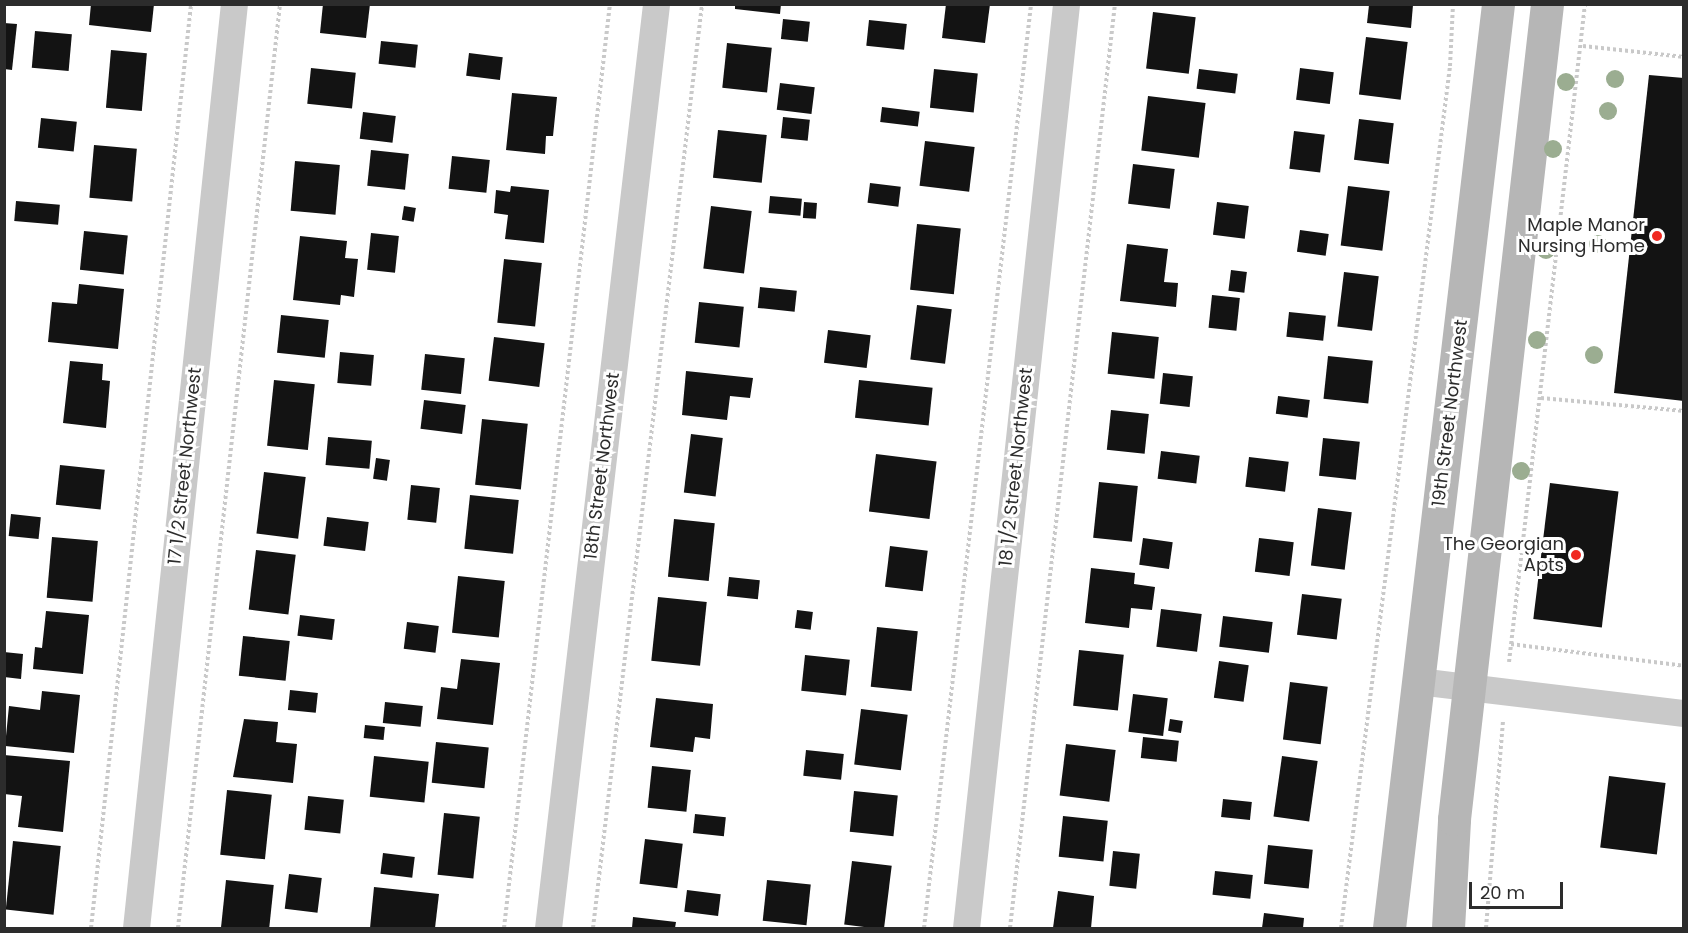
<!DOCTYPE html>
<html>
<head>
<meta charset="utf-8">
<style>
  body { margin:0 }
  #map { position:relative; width:1688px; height:933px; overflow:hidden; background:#fff; font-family:Poppins,sans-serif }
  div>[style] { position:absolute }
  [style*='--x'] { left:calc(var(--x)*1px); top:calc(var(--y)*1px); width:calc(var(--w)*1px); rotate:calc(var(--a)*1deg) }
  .building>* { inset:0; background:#131313; transform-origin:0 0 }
  .path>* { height:4px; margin-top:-2px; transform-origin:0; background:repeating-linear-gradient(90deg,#c9c9c9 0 3px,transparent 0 6px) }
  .street>* { height:27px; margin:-13.5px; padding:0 13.5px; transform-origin:13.5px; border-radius:13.5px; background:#c9c9c9 }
  .secondary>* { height:33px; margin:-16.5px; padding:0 16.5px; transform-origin:16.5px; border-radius:16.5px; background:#b6b6b6 }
  .trees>* { width:18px; height:18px; margin:-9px; border-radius:50%; background:#9bad91 }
  .dots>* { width:16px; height:16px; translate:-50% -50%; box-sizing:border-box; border:3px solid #fff; border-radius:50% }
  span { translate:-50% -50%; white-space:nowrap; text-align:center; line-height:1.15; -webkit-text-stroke:6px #fff; paint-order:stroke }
  .poi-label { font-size:18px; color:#2c2c2c }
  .right { translate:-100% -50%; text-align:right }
  .street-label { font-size:18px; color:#2c2c2c }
  .frame { position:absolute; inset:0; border:6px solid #2c2c2c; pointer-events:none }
  .scale { position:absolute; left:1469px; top:882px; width:94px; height:27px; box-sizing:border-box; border:3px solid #2c2c2c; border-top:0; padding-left:8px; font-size:18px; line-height:21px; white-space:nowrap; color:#2c2c2c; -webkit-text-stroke:4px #fff; paint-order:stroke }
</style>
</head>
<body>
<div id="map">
  <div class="building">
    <i style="clip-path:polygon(91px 4px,154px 4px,151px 32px,89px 25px)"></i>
    <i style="clip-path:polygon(323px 4px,370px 4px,366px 38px,320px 33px)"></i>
    <i style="clip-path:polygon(735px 4px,781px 4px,780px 14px,735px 9px)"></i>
    <i style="clip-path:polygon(946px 4px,990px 4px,985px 43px,942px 38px)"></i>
    <i style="clip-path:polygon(1369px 5px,1413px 5px,1411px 28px,1367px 23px)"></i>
    <i style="left:1153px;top:12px;width:43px;height:57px;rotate:7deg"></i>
    <i style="left:783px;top:19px;width:27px;height:20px;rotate:6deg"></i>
    <i style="left:869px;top:20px;width:38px;height:26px;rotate:6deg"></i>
    <i style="clip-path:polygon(4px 23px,17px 24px,12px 70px,4px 69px)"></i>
    <i style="left:35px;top:31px;width:37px;height:37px;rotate:5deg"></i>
    <i style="left:1366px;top:37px;width:42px;height:58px;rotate:7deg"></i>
    <i style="left:381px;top:41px;width:37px;height:23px;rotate:6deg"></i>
    <i style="left:727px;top:43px;width:45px;height:45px;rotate:6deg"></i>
    <i style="left:111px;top:50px;width:36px;height:58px;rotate:5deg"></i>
    <i style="left:469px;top:53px;width:34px;height:23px;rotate:7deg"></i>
    <i style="left:311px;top:68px;width:45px;height:36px;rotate:6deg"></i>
    <i style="left:1300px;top:68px;width:34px;height:32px;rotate:7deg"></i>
    <i style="left:934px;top:69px;width:44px;height:39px;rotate:6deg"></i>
    <i style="left:1199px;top:69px;width:39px;height:20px;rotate:7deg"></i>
    <i style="clip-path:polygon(1649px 75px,1684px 78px,1684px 401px,1614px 393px)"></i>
    <i style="left:780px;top:83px;width:35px;height:27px;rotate:7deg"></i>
    <i style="clip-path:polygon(512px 93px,557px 97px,553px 136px,546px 136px,545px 154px,506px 150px)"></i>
    <i style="left:1148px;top:96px;width:58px;height:55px;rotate:7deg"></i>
    <i style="left:882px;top:107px;width:38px;height:15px;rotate:7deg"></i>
    <i style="left:363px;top:112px;width:33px;height:27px;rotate:7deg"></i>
    <i style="left:783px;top:117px;width:27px;height:21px;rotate:6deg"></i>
    <i style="left:41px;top:118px;width:36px;height:30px;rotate:6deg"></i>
    <i style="left:1359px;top:119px;width:35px;height:41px;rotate:7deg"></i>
    <i style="left:718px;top:130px;width:49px;height:48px;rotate:6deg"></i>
    <i style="left:1294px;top:131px;width:31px;height:38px;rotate:7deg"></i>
    <i style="left:925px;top:141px;width:50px;height:45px;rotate:7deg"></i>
    <i style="left:94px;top:145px;width:43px;height:53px;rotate:5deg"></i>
    <i style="left:371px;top:150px;width:38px;height:36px;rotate:6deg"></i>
    <i style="left:452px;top:156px;width:38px;height:33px;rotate:6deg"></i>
    <i style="left:295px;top:161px;width:45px;height:50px;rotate:5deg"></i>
    <i style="left:1133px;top:164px;width:42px;height:40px;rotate:7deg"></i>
    <i style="left:870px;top:183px;width:31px;height:20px;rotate:7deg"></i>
    <i style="clip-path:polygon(511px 186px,549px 190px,544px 243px,505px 239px,508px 215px,494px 213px,496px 190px,510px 192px)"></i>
    <i style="left:1348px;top:186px;width:42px;height:60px;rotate:7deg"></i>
    <i style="left:770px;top:196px;width:32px;height:17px;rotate:5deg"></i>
    <i style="left:16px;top:201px;width:44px;height:20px;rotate:5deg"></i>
    <i style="left:804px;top:202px;width:13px;height:16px;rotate:4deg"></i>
    <i style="left:1217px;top:202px;width:32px;height:33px;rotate:7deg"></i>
    <i style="left:404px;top:206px;width:12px;height:14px;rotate:9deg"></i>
    <i style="left:711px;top:206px;width:41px;height:63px;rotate:7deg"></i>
    <i style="left:917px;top:224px;width:44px;height:66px;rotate:6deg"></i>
    <i style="left:1300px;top:230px;width:29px;height:22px;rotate:8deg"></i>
    <i style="left:84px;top:231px;width:44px;height:39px;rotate:6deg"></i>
    <i style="left:371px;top:233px;width:28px;height:37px;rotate:6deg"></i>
    <i style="clip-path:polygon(300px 236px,347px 241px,345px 258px,358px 259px,354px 297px,341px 295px,340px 305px,293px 300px)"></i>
    <i style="clip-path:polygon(1127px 244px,1168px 249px,1164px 282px,1178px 283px,1176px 307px,1120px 301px)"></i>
    <i style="left:504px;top:259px;width:38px;height:64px;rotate:6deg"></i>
    <i style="left:1231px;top:270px;width:16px;height:21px;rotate:7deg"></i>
    <i style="left:1344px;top:272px;width:35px;height:55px;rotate:7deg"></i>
    <i style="clip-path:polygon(79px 284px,124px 289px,118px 349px,48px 342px,52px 302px,77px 304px)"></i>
    <i style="left:760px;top:287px;width:37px;height:21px;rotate:6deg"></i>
    <i style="left:1212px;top:295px;width:28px;height:33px;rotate:6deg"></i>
    <i style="left:699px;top:302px;width:45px;height:41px;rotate:6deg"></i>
    <i style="left:917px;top:305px;width:35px;height:55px;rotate:7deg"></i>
    <i style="left:1289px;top:312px;width:37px;height:25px;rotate:6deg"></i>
    <i style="left:281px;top:315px;width:48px;height:38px;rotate:6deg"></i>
    <i style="left:828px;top:330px;width:43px;height:33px;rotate:7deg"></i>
    <i style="left:1112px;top:332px;width:47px;height:42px;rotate:6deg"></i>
    <i style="left:494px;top:337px;width:51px;height:44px;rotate:7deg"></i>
    <i style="left:340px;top:352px;width:34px;height:31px;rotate:5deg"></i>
    <i style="left:425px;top:354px;width:40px;height:36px;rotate:6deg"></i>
    <i style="left:1328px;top:356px;width:45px;height:43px;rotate:6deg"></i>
    <i style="clip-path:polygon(70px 361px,103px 364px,102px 380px,110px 381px,106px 428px,63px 423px)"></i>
    <i style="clip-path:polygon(686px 371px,753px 378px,750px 398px,730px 396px,727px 420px,682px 415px)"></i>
    <i style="left:1163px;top:373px;width:30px;height:31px;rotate:6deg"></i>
    <i style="left:274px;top:380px;width:41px;height:66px;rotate:6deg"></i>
    <i style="left:859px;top:380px;width:74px;height:38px;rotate:6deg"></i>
    <i style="left:1278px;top:396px;width:32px;height:18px;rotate:7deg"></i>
    <i style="left:424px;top:400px;width:42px;height:29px;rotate:7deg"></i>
    <i style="left:1111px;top:410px;width:38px;height:40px;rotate:6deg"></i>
    <i style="left:482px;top:419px;width:46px;height:66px;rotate:6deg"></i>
    <i style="left:691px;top:434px;width:32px;height:59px;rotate:7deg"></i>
    <i style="left:328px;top:437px;width:44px;height:28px;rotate:5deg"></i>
    <i style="left:1323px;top:438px;width:37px;height:38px;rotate:6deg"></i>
    <i style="left:1161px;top:451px;width:39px;height:28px;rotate:7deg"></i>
    <i style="left:876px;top:454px;width:61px;height:58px;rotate:7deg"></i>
    <i style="left:1249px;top:457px;width:40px;height:30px;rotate:7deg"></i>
    <i style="left:376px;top:458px;width:14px;height:21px;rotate:8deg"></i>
    <i style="left:60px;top:465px;width:45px;height:40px;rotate:6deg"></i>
    <i style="left:264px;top:472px;width:42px;height:62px;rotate:7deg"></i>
    <i style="left:1099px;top:482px;width:39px;height:56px;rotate:6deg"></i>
    <i style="left:1550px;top:483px;width:69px;height:137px;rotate:7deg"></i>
    <i style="left:411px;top:485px;width:29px;height:35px;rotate:6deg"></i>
    <i style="left:470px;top:495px;width:49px;height:54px;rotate:6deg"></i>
    <i style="left:1318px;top:508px;width:34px;height:58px;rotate:7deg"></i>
    <i style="left:11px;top:514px;width:30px;height:22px;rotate:6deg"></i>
    <i style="left:327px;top:517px;width:42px;height:29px;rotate:7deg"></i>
    <i style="left:674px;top:519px;width:41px;height:58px;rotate:6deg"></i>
    <i style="left:52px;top:537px;width:46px;height:61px;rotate:5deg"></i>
    <i style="left:1143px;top:538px;width:30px;height:27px;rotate:8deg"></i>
    <i style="left:1259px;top:538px;width:35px;height:34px;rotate:7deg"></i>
    <i style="left:890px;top:546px;width:38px;height:41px;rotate:7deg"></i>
    <i style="left:256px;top:550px;width:40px;height:60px;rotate:7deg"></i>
    <i style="clip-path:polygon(1091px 568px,1135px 573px,1134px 584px,1155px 587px,1152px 610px,1131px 608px,1129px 628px,1085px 623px)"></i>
    <i style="left:458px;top:576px;width:47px;height:57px;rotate:6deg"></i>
    <i style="left:729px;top:577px;width:31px;height:19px;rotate:6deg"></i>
    <i style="left:1302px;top:594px;width:40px;height:41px;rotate:7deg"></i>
    <i style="left:658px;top:597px;width:49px;height:64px;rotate:6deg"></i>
    <i style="left:1161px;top:609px;width:41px;height:38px;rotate:7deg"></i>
    <i style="left:797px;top:610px;width:16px;height:18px;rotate:7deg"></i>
    <i style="clip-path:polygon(46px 611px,89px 615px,83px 674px,33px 669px,35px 647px,42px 648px)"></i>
    <i style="left:300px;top:615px;width:35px;height:21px;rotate:7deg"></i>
    <i style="left:1223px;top:616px;width:50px;height:31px;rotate:7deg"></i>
    <i style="left:407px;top:622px;width:32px;height:27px;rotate:7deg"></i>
    <i style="left:877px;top:627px;width:41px;height:60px;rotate:6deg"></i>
    <i style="left:243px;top:636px;width:47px;height:40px;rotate:6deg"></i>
    <i style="left:1079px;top:650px;width:45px;height:56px;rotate:6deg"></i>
    <i style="clip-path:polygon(4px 652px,23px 654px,21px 679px,4px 677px)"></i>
    <i style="left:805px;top:655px;width:45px;height:36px;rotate:6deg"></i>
    <i style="clip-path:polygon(461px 659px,500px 663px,493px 725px,437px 719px,441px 687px,457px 689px)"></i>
    <i style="left:1219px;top:661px;width:30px;height:37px;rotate:8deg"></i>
    <i style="left:1290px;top:682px;width:38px;height:58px;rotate:7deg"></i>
    <i style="left:290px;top:690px;width:28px;height:20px;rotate:6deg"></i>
    <i style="clip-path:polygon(42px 691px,80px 695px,74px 753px,5px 746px,9px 706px,40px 710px)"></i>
    <i style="left:1133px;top:694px;width:35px;height:38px;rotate:7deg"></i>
    <i style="clip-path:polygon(656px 698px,713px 704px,710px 739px,695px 737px,693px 752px,650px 747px)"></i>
    <i style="left:385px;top:702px;width:38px;height:21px;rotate:6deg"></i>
    <i style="left:861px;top:709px;width:47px;height:56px;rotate:7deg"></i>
    <i style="clip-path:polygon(244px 719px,278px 722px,276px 742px,297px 744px,293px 783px,233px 777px)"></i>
    <i style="left:1170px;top:719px;width:13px;height:12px;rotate:9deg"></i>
    <i style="left:365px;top:725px;width:20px;height:13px;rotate:6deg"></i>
    <i style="left:1143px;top:737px;width:36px;height:21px;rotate:6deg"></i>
    <i style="left:436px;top:742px;width:53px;height:41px;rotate:6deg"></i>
    <i style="left:1066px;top:744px;width:50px;height:52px;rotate:7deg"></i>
    <i style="left:806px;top:750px;width:38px;height:26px;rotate:6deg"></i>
    <i style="clip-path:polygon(4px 755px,70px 761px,63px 832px,18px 827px,22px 796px,4px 794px)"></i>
    <i style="left:374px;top:756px;width:55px;height:41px;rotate:6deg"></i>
    <i style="left:1282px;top:756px;width:36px;height:61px;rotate:8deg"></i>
    <i style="left:652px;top:766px;width:39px;height:42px;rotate:6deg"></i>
    <i style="left:1609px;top:776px;width:57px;height:72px;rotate:7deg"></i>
    <i style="left:227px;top:790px;width:45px;height:65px;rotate:6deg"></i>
    <i style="left:854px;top:791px;width:44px;height:41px;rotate:6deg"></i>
    <i style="left:308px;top:796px;width:36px;height:34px;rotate:6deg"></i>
    <i style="left:1223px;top:799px;width:29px;height:18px;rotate:6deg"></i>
    <i style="left:444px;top:813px;width:36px;height:62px;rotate:6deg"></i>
    <i style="left:695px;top:814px;width:31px;height:19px;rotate:6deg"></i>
    <i style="left:1063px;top:816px;width:45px;height:41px;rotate:6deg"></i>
    <i style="left:645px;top:839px;width:38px;height:45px;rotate:7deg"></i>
    <i style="left:13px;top:841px;width:48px;height:69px;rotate:6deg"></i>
    <i style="left:1268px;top:845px;width:45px;height:39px;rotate:6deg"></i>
    <i style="left:1113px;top:851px;width:27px;height:35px;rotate:6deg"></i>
    <i style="left:383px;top:853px;width:32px;height:21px;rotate:7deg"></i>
    <i style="left:852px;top:861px;width:40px;height:64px;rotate:7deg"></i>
    <i style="left:1215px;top:871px;width:38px;height:24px;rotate:6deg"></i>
    <i style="left:289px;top:874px;width:33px;height:35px;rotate:7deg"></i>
    <i style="left:226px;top:880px;width:48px;height:48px;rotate:6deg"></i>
    <i style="left:767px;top:880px;width:44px;height:41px;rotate:6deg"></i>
    <i style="clip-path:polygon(374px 887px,439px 894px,435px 928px,370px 928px)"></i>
    <i style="left:687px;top:890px;width:34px;height:22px;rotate:7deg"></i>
    <i style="clip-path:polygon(1058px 891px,1094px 896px,1091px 928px,1053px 928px)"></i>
    <i style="clip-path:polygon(1264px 913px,1304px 918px,1303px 928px,1262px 928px)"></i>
    <i style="clip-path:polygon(633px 917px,676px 922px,675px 928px,632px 928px)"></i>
  </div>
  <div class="path">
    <i style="--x:1583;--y:46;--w:102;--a:6.2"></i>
    <i style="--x:1541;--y:398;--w:144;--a:5.2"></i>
    <i style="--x:1511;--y:644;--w:174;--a:7.2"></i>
    <i style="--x:1509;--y:662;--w:662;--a:-83.41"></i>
    <i style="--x:91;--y:928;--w:929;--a:-83.82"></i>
    <i style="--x:178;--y:928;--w:930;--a:-83.7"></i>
    <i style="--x:504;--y:928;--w:930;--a:-83.46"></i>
    <i style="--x:593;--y:928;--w:930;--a:-83.27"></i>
    <i style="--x:924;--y:928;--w:930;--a:-83.39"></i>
    <i style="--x:1010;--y:928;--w:930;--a:-83.52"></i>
    <i style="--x:1341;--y:928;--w:869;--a:-82.79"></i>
    <i style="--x:1450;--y:66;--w:62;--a:-87.2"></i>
    <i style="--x:1486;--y:928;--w:209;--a:-85.3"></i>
  </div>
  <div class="street">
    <i style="--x:1418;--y:681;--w:268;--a:6.9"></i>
    <i style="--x:136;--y:928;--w:929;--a:-83.95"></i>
    <i style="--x:548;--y:928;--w:930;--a:-83.33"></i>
    <i style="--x:966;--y:928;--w:929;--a:-83.82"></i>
  </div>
  <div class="secondary">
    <i style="--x:1389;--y:928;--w:930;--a:-83.27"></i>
    <i style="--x:1448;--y:928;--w:109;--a:-86.8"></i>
    <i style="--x:1454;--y:819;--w:820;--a:-83.49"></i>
  </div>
  <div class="trees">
    <i style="left:1615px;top:79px"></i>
    <i style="left:1566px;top:82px"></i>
    <i style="left:1608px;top:111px"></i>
    <i style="left:1553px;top:149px"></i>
    <i style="left:1598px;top:244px"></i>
    <i style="left:1546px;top:250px"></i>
    <i style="left:1537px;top:340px"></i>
    <i style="left:1594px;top:355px"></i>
    <i style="left:1521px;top:471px"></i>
  </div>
  <div class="dots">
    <i style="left:1657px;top:236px;background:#f02921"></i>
    <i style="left:1576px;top:555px;background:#f02921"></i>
  </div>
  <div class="poi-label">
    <span class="right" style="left:1645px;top:236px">Maple Manor<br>Nursing Home</span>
    <span class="right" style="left:1564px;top:555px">The Georgian<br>Apts</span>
  </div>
  <div class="street-label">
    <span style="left:1450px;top:413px;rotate:-83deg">19th Street Northwest</span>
    <span style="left:185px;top:466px;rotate:-84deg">17 1/2 Street Northwest</span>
    <span style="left:602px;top:466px;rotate:-83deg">18th Street Northwest</span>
    <span style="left:1016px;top:467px;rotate:-84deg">18 1/2 Street Northwest</span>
  </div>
  <div class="frame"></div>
  <div class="scale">20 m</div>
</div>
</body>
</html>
